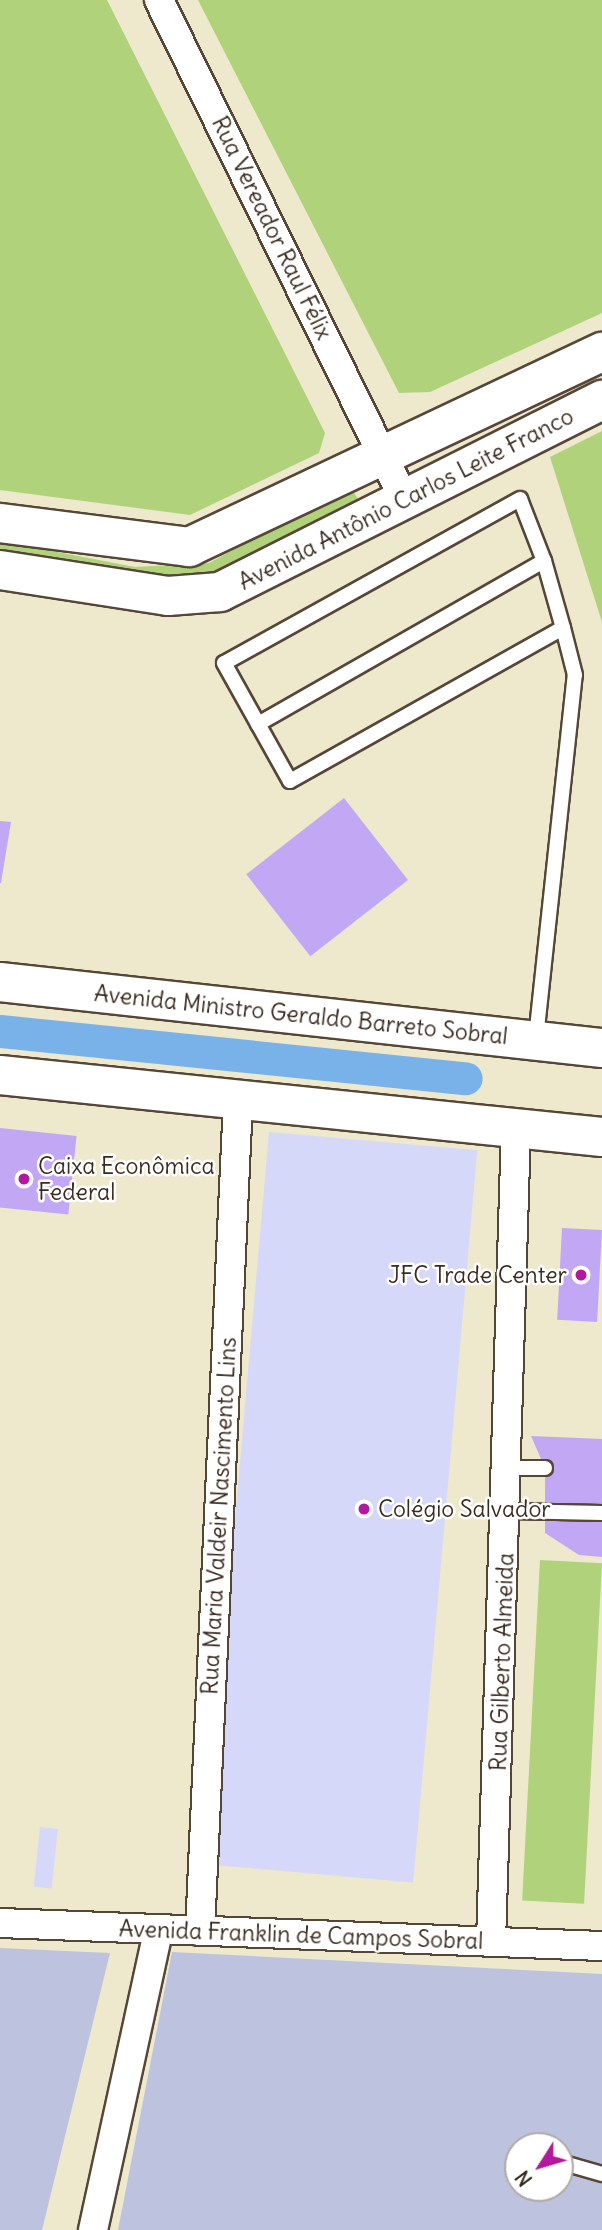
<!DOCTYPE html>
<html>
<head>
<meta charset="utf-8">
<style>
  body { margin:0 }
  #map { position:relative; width:602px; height:2230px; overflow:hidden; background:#eee8cc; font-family:Delius,sans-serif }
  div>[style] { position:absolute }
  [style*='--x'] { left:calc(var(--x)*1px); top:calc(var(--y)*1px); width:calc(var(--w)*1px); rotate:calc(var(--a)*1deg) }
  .built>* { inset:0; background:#d5d8f9; transform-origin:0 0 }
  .industrial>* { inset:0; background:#bdc3de }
  .green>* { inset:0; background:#afd27b; transform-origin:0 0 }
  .canal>* { height:33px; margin:-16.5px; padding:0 16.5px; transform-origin:16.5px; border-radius:16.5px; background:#78b2e9 }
  .building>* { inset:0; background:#c2a8f4; transform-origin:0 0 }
  .roads { filter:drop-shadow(2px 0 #564638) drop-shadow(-2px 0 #564638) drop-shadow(0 2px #564638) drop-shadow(0 -2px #564638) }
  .lane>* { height:14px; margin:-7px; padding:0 7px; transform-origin:7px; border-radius:7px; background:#fff }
  .street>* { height:28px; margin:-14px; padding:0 14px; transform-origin:14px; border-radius:14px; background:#fff }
  .secondary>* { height:38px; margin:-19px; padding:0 19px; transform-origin:19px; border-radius:19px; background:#fff }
  .dots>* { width:19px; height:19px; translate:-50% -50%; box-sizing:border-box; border:4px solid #fff; border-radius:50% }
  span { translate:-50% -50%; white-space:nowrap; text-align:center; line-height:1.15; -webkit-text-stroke:5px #fff; paint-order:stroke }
  .street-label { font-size:23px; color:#3b2a1e }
  .poi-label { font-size:23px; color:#3b2a1e }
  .left { translate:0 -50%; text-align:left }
  .right { translate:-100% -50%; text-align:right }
  .north { position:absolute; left:504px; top:2132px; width:70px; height:70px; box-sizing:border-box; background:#fff; border:2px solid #b1aaa5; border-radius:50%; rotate:233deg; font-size:19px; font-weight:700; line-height:28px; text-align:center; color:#3b2a1e }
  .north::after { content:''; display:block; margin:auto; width:24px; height:32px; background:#b5179e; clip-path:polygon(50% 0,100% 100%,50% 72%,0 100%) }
</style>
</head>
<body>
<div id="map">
  <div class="built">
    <i style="left:269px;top:1132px;width:209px;height:735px;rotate:5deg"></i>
    <i style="left:40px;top:1827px;width:18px;height:60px;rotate:6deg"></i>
  </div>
  <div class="industrial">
    <i style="clip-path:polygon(0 1948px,110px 1953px,42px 2230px,0 2230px)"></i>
    <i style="clip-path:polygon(evenodd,172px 1952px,602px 1974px,602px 2230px,118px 2230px,172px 1952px,518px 2146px,560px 2146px,560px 2188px,518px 2188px,518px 2146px)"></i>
  </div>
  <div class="green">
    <i style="clip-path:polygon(0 0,107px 0,325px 433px,319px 453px,190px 515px,0 490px)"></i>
    <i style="clip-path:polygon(198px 0,602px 0,602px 313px,430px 392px,399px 393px)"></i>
    <i style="clip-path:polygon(602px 431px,602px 622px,550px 457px)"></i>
    <i style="clip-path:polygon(350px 487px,363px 506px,197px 588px,0 563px,0 541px,135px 567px,209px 563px)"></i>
    <i style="left:540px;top:1560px;width:62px;height:341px;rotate:3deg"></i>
  </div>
  <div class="canal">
    <i style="--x:0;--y:1031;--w:468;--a:5.8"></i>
  </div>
  <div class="building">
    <i style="left:344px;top:798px;width:104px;height:124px;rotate:52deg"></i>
    <i style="clip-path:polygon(0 821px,11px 822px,1px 883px,0 883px)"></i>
    <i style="left:0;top:1128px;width:77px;height:79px;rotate:6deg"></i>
    <i style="left:562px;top:1228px;width:40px;height:92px;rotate:3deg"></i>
    <i style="clip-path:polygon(531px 1436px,602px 1439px,602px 1557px,579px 1555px,545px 1533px,545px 1468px)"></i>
  </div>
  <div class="roads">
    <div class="lane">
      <i style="--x:258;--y:724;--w:329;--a:-29.7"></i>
      <i style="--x:536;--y:1038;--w:365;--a:-83.9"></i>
      <i style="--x:575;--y:675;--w:49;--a:-104.3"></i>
      <i style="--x:563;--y:628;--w:70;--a:-105.8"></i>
      <i style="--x:544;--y:561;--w:66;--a:-111.2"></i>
      <i style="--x:520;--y:499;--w:338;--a:151"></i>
      <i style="--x:224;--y:663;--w:135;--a:60.8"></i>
      <i style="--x:290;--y:781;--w:313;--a:-29.3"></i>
      <i style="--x:510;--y:1468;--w:35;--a:0"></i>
      <i style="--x:508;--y:1511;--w:94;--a:1.2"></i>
      <i style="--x:560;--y:2162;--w:44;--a:15.9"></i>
    </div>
    <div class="street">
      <i style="--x:159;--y:0;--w:551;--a:63.85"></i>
      <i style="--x:0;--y:1923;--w:602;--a:2.19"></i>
      <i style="--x:200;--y:1931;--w:831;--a:-87.38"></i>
      <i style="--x:491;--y:1942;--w:812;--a:-88.24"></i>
      <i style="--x:93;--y:2230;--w:306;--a:-77.7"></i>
    </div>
    <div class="secondary">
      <i style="--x:0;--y:523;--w:191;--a:7.2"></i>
      <i style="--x:189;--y:547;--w:457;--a:-25.3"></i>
      <i style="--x:0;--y:570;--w:170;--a:8.8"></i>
      <i style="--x:168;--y:596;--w:52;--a:-4.4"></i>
      <i style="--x:220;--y:592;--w:428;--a:-26.7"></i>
      <i style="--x:0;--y:982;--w:606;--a:6.26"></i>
      <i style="--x:0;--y:1075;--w:605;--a:5.88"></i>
    </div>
  </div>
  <div class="dots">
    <i style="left:24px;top:1179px;background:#b5179e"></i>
    <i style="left:581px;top:1275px;background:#b5179e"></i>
    <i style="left:364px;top:1509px;background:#b5179e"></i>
  </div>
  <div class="street-label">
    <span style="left:272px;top:228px;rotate:64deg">Rua Vereador Raul Félix</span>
    <span style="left:406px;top:499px;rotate:-27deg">Avenida Antônio Carlos Leite Franco</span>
    <span style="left:301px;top:1015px;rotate:6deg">Avenida Ministro Geraldo Barreto Sobral</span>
    <span style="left:219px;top:1516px;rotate:-87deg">Rua Maria Valdeir Nascimento Lins</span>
    <span style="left:502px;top:1662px;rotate:-88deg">Rua Gilberto Almeida</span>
    <span style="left:301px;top:1935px;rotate:2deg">Avenida Franklin de Campos Sobral</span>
  </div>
  <div class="poi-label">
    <span class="left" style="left:38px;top:1179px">Caixa Econômica<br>Federal</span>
    <span class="right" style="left:567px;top:1275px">JFC Trade Center</span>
    <span class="left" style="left:378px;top:1509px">Colégio Salvador</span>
  </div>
  <div class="north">N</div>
</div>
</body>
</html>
